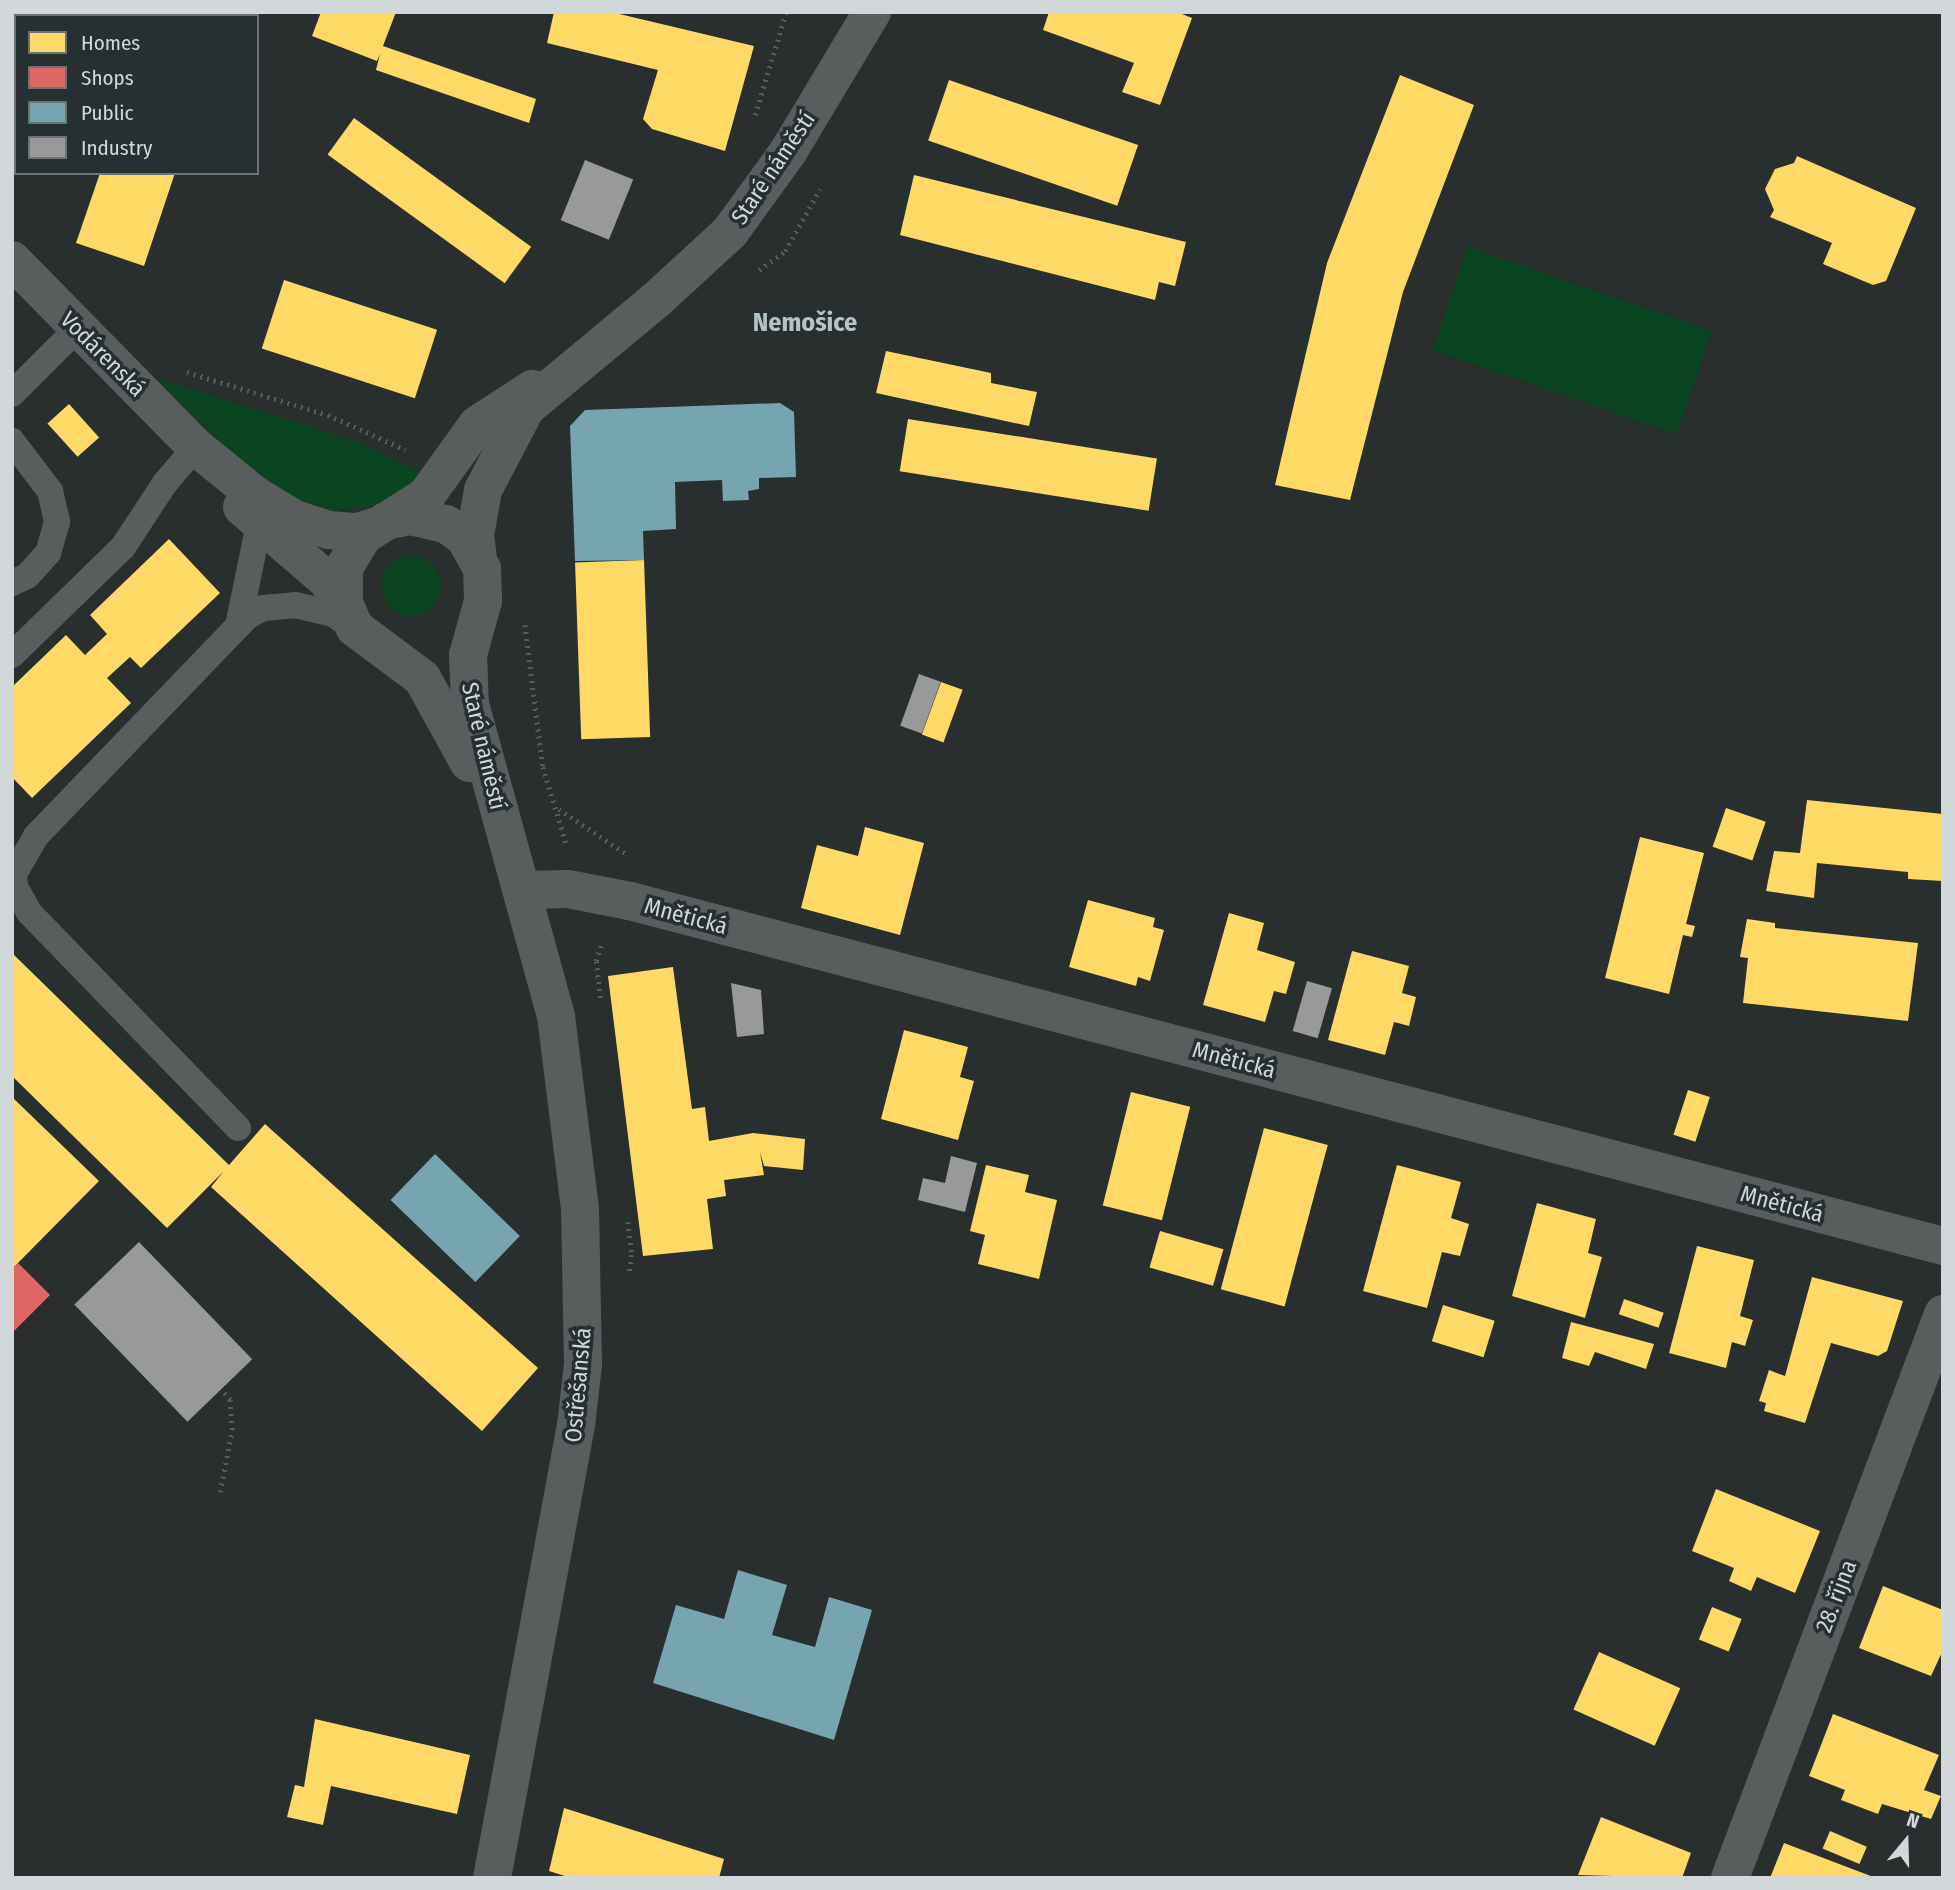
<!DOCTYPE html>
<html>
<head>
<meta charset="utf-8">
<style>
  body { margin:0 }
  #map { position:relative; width:1955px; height:1890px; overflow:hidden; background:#292e2f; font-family:"Fira Sans Condensed",sans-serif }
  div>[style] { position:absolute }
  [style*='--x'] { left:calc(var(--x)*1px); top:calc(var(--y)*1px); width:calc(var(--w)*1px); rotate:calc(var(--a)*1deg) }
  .green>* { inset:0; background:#0a4421; transform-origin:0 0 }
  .round { border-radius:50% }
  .homes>* { inset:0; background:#ffd966; transform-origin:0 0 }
  .shops>* { inset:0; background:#e06666 }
  .public>* { inset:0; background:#76a5af; transform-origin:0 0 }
  .industry>* { inset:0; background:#999; transform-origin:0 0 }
  .path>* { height:4.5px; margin-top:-2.25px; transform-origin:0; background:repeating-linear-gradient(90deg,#585b5c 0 2px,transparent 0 7px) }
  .service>* { height:26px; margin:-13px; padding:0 13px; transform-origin:13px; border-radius:13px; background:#5a5d5e }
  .minor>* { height:38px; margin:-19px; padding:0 19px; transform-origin:19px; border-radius:19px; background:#5a5d5e }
  .tertiary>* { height:38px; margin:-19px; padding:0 19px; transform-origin:19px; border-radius:19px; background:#5a5d5e }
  span { translate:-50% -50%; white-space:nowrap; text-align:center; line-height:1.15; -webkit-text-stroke:7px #263032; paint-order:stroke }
  .street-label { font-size:23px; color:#d2d8da }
  .quarter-label { font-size:26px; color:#b6c3c6; font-weight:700 }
  .frame { position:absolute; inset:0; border:14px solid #d2d8da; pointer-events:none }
  .legend { position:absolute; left:14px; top:14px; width:245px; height:161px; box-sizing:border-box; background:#263032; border:2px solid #6b7375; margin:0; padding:9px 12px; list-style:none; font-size:21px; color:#d2d8da }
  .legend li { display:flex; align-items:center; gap:14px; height:35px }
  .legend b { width:35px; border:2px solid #6b7375 }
  .north { position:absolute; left:1871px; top:1806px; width:70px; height:70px; -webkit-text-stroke:5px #263032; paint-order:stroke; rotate:19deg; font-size:19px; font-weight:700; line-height:28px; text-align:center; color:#d2d8da }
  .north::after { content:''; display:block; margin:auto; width:24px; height:32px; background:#d2d8da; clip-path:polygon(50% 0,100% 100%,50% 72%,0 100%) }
</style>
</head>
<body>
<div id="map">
  <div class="green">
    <i style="left:1468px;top:247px;width:258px;height:109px;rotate:19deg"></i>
    <i style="clip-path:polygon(157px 378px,355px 441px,426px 475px,403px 494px,368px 507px,321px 512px,256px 476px)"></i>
    <i class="round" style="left:381px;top:556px;width:60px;height:60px"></i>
  </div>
  <div class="homes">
    <i style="clip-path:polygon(321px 12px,396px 12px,383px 46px,536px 99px,529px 123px,376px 70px,380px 54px,377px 61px,312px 36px)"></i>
    <i style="clip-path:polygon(554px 12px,611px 12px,754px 46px,725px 151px,652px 129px,643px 119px,658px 70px,547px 43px)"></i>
    <i style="clip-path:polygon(1049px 12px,1177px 12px,1192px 18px,1160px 105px,1122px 92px,1134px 63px,1043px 30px)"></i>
    <i style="clip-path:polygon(1400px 75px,1474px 105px,1403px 292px,1350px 500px,1275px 485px,1327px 263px)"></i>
    <i style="left:949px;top:80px;width:200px;height:64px;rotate:19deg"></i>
    <i style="left:354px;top:118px;width:219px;height:45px;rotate:36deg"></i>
    <i style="clip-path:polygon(1797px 156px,1916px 208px,1886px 281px,1873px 285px,1823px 264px,1832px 243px,1770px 217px,1774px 210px,1765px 189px,1775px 169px,1794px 163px)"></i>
    <i style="clip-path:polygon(100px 173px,175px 173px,144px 266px,76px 243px)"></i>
    <i style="clip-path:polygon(914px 175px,1186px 242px,1175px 286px,1159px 282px,1155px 300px,900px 235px)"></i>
    <i style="left:284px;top:280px;width:161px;height:72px;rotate:18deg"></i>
    <i style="clip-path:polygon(886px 351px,991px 373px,991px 383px,1037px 392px,1029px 426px,876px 393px)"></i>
    <i style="left:69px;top:404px;width:45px;height:29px;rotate:48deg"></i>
    <i style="left:908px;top:419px;width:252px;height:53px;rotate:9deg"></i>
    <i style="clip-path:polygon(169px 539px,220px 593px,141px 668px,130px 657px,107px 678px,131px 703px,32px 798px,12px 777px,12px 687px,66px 635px,85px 655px,107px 634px,90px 615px)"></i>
    <i style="left:644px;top:560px;width:177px;height:69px;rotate:88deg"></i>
    <i style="left:941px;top:682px;width:23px;height:56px;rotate:20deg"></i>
    <i style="clip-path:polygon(1807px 800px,1943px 814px,1943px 881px,1908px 879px,1908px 872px,1817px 863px,1814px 898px,1766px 891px,1774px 851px,1800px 853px)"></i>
    <i style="left:1726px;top:808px;width:42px;height:41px;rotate:19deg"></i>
    <i style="clip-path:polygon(865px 827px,924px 843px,900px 935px,801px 908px,817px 845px,858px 856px)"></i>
    <i style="clip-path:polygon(1640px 837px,1704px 853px,1686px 924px,1695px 926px,1692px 937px,1683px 935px,1669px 994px,1605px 978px)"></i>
    <i style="clip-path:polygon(1088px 900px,1155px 918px,1153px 927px,1164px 930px,1150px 981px,1138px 977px,1136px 986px,1069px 967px)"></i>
    <i style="clip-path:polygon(1229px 913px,1264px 923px,1257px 950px,1295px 962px,1286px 994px,1274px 991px,1265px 1022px,1203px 1005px)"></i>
    <i style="clip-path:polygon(1747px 919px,1775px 923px,1775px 928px,1918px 943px,1908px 1021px,1743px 1003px,1748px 958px,1740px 957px)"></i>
    <i style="clip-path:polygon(1352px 951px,1409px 966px,1402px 993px,1416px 997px,1409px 1026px,1394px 1022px,1385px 1055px,1328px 1040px)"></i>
    <i style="clip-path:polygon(12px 953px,229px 1165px,265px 1124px,538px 1368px,482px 1431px,211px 1187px,223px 1172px,167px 1228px,12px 1076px)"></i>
    <i style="clip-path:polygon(673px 967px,692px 1109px,705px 1107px,709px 1141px,753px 1133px,805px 1139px,803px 1170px,764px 1166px,760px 1152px,764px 1175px,724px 1180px,726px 1196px,707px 1199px,713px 1249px,643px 1256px,608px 976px)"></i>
    <i style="clip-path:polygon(904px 1030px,968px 1047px,960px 1077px,974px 1081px,958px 1140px,881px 1119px)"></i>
    <i style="left:1688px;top:1090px;width:23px;height:47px;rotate:18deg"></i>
    <i style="left:1131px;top:1092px;width:61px;height:117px;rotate:14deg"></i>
    <i style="clip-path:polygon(12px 1097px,99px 1181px,12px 1269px)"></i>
    <i style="left:1264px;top:1128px;width:66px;height:167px;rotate:15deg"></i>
    <i style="clip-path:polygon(986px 1165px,1029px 1175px,1025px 1192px,1057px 1200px,1039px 1279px,978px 1264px,985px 1235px,970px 1231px)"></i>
    <i style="clip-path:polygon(1397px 1165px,1461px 1182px,1451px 1218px,1469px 1224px,1460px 1256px,1442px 1252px,1427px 1308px,1363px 1291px)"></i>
    <i style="clip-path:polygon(1537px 1203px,1596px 1219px,1588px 1253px,1602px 1257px,1585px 1318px,1512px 1296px)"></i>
    <i style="left:1160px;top:1231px;width:66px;height:38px;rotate:16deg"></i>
    <i style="clip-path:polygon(1697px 1246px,1754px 1260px,1740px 1316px,1753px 1320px,1745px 1346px,1732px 1342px,1726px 1368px,1669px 1353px)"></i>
    <i style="clip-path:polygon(1812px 1277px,1903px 1301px,1887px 1351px,1878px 1356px,1831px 1343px,1805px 1423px,1764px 1411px,1766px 1403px,1759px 1401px,1769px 1370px,1785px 1376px)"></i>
    <i style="left:1624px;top:1299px;width:42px;height:16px;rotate:19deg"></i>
    <i style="left:1443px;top:1305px;width:54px;height:38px;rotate:17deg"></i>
    <i style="clip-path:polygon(1571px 1322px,1654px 1344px,1646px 1369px,1595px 1352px,1589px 1366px,1562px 1358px)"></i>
    <i style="clip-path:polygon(1716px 1489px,1820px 1531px,1795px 1593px,1757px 1577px,1751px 1591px,1729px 1581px,1734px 1568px,1692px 1551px)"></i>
    <i style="clip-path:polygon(1883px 1586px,1943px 1610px,1943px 1650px,1931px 1676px,1859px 1648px)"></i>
    <i style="left:1712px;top:1607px;width:32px;height:35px;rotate:22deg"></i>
    <i style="left:1599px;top:1652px;width:89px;height:63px;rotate:24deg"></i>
    <i style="clip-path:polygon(1833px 1714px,1939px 1755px,1924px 1790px,1941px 1796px,1931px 1819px,1882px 1804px,1878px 1814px,1841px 1800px,1845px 1790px,1809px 1776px)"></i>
    <i style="clip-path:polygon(315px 1719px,470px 1755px,457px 1814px,331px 1786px,323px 1825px,287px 1817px,295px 1785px,304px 1787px)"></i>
    <i style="clip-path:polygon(564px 1808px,724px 1859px,719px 1878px,571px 1878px,549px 1871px)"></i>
    <i style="clip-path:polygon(1601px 1817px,1691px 1853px,1682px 1878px,1578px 1875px)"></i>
    <i style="left:1830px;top:1831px;width:40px;height:19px;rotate:23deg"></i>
    <i style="clip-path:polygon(1784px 1843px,1876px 1878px,1770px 1878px)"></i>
  </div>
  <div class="shops">
    <i style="clip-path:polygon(18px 1263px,50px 1295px,12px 1333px,12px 1269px)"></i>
  </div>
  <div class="public">
    <i style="clip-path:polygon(780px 403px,794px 412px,796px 477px,759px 478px,759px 489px,748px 491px,749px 500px,723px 501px,722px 480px,675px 482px,676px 529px,643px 531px,644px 560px,575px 561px,570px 426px,585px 410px)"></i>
    <i style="left:435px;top:1154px;width:118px;height:64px;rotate:44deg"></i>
    <i style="clip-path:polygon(738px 1570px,787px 1585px,772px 1635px,815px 1647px,829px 1597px,872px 1610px,834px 1740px,653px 1683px,676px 1605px,724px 1619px)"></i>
  </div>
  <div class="industry">
    <i style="left:585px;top:160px;width:52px;height:65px;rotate:22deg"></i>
    <i style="left:919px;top:674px;width:23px;height:55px;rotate:20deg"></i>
    <i style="left:1307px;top:981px;width:26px;height:52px;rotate:16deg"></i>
    <i style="clip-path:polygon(731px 983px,761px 990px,764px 1034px,737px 1037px)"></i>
    <i style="clip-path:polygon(951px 1156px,977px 1163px,965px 1212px,918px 1200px,923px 1178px,945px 1183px)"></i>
    <i style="left:139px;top:1242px;width:163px;height:90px;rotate:46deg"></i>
  </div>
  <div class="path">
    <i style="--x:755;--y:115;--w:108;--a:-73.2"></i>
    <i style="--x:759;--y:270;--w:32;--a:-36"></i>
    <i style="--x:785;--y:251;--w:71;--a:-60.6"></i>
    <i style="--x:187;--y:372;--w:147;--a:17"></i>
    <i style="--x:328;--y:415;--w:85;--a:24.2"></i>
    <i style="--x:525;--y:625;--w:143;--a:82.8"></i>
    <i style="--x:543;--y:767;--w:83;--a:73.1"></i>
    <i style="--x:559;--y:809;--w:79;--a:33.7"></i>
    <i style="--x:600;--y:998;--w:37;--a:-96"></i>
    <i style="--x:596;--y:961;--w:20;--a:-72"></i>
    <i style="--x:628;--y:1222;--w:33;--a:83"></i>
    <i style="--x:632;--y:1255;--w:21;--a:98"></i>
    <i style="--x:220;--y:1492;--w:63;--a:-79"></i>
    <i style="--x:232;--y:1430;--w:30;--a:-94"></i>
    <i style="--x:230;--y:1400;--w:14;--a:-129"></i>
  </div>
  <div class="service">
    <i style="--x:12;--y:394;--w:93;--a:-45"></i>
    <i style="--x:12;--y:441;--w:63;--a:52.8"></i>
    <i style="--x:50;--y:491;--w:32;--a:77"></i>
    <i style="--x:57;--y:522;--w:32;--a:106"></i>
    <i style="--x:48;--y:553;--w:31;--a:132"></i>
    <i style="--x:27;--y:576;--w:17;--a:155"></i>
    <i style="--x:238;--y:626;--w:104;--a:-78.4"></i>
    <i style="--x:12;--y:655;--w:155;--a:-44.2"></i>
    <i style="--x:123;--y:547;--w:77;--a:-56.7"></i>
    <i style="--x:165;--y:483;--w:48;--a:-49.3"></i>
    <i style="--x:238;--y:1128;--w:301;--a:-134.1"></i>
    <i style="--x:29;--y:912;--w:29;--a:-119"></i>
    <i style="--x:15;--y:887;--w:13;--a:-94"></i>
    <i style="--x:14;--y:874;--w:44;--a:-59.9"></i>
    <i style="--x:36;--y:836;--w:306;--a:-46.1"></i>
    <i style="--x:248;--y:616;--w:17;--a:-28"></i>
    <i style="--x:263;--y:608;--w:32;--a:-5"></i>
    <i style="--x:295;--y:605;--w:39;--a:13"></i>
    <i style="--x:333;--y:614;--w:25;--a:34"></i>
  </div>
  <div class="minor">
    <i style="--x:523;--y:890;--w:45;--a:-1.3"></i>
    <i style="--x:568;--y:889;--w:63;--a:11"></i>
    <i style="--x:630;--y:901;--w:1358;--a:14.72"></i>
    <i style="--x:1730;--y:1878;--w:603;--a:-69.31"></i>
  </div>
  <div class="tertiary">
    <i style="--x:12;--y:260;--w:262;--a:45.5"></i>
    <i style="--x:196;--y:447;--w:76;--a:39.1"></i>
    <i style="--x:255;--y:495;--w:47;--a:31"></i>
    <i style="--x:295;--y:519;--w:35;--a:18"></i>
    <i style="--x:328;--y:530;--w:30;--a:4"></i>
    <i style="--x:358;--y:532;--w:17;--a:-17"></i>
    <i style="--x:242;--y:507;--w:112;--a:40.7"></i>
    <i style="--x:327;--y:580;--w:37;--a:59"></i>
    <i style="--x:386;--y:521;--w:25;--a:-12"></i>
    <i style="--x:410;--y:516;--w:37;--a:13"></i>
    <i style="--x:446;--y:524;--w:24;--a:36"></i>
    <i style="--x:465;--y:538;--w:35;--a:61"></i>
    <i style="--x:482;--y:569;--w:32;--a:88"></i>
    <i style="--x:483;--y:601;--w:56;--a:105.5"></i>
    <i style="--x:468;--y:655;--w:49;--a:87.7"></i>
    <i style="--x:470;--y:704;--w:324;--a:74.6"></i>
    <i style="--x:556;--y:1016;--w:193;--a:82.9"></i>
    <i style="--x:580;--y:1208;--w:156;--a:88.9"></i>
    <i style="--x:583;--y:1364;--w:61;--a:96.5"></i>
    <i style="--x:576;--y:1425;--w:461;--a:100.5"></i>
    <i style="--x:478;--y:559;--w:24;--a:-97"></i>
    <i style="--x:475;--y:535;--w:46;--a:-79.9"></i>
    <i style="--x:483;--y:490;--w:93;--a:-62.3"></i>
    <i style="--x:526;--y:408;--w:168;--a:-39.7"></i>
    <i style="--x:655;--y:301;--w:102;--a:-42.6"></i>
    <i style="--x:730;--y:232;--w:99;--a:-54.1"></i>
    <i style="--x:788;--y:152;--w:163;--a:-59"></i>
    <i style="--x:469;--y:763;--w:97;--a:-118.9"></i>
    <i style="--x:422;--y:678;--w:84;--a:-143.3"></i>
    <i style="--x:355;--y:628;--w:27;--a:-114"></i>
    <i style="--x:344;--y:603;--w:35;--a:-90"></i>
    <i style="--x:344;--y:568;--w:37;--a:-59"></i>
    <i style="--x:363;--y:536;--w:75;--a:-32.4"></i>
    <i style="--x:426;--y:496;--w:87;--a:-54.3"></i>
    <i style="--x:477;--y:425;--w:66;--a:-33.2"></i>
  </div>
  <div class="street-label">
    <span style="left:773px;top:168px;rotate:-56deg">Staré náměstí</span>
    <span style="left:103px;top:354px;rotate:45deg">Vodárenská</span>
    <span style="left:484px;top:746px;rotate:77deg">Staré náměstí</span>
    <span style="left:686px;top:916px;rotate:15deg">Mnětická</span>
    <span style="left:1234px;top:1060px;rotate:15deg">Mnětická</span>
    <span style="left:1782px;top:1204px;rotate:15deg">Mnětická</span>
    <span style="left:578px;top:1385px;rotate:-85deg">Ostřešanská</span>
    <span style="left:1836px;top:1596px;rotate:-69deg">28. října</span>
  </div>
  <div class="quarter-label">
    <span style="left:805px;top:323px">Nemošice</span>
  </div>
  <div class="frame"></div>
  <ul class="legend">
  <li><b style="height:19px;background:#ffd966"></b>Homes</li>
  <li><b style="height:19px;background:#e06666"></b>Shops</li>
  <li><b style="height:19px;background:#76a5af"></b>Public</li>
  <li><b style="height:19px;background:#999"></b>Industry</li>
  </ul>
  <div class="north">N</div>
</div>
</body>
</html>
